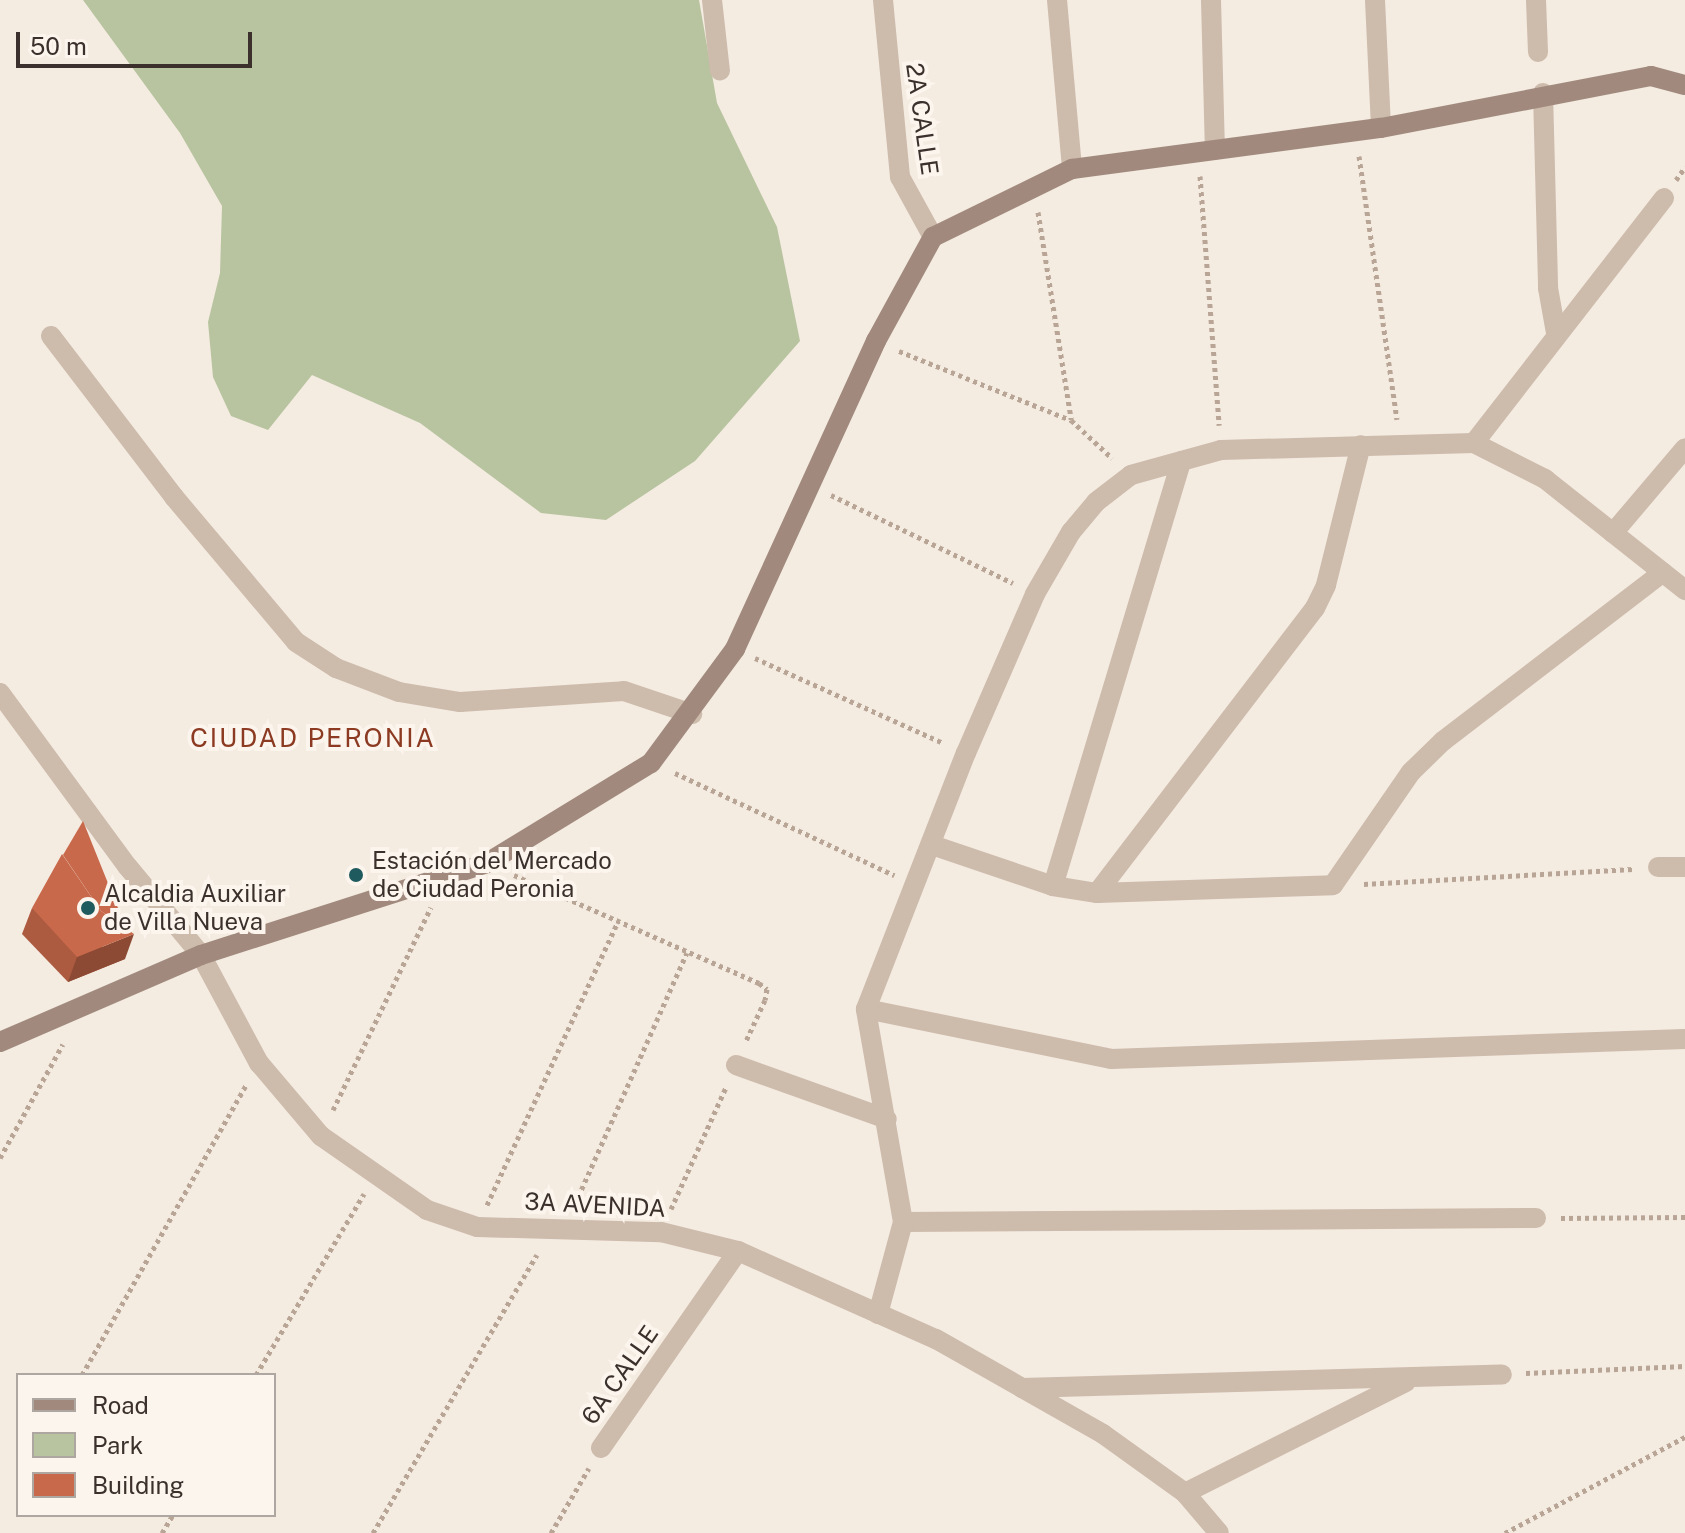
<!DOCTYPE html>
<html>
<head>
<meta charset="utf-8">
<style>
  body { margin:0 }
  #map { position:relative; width:1685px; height:1533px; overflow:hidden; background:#f4ebe1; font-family:"Public Sans",sans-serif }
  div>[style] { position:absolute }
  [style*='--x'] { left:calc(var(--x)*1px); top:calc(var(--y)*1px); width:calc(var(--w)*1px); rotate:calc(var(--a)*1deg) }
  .green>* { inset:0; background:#b8c4a0 }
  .path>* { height:5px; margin-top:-2.5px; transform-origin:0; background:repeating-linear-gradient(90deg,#b9a596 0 4px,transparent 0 8px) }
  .minor>* { height:20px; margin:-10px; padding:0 10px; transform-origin:10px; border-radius:10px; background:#cdbbac }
  .tertiary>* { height:20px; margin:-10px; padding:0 10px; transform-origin:10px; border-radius:10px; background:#cdbbac }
  .secondary>* { height:20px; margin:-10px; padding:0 10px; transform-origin:10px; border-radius:10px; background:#a18a7d }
  .wall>* { inset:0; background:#ac5a40 }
  .shaded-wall>* { inset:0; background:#8c4a34 }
  .building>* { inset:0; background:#c8694b }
  .dots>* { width:22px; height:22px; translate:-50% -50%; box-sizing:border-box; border:4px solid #fbf5ee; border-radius:50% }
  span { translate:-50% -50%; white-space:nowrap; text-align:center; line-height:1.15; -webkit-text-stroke:8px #fbf5ee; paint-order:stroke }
  .street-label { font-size:24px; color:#3b302b }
  .poi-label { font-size:24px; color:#3b302b }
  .left { translate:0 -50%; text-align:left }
  .neighbourhood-label { font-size:26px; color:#8c3b22; letter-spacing:2px }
  .legend { position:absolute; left:16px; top:1373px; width:260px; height:144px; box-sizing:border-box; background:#fbf5ee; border:2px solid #aea6a0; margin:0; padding:10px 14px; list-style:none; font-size:24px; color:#3b302b }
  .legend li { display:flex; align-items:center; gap:16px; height:40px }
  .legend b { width:40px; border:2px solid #aea6a0 }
  .scale { position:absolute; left:16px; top:32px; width:236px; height:36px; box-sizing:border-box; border:4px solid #3b302b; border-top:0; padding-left:10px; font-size:24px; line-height:28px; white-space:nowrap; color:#3b302b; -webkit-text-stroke:6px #fbf5ee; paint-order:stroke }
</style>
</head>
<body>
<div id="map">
  <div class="green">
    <i style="clip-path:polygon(83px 0,699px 0,717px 103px,777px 227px,800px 341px,695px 461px,606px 520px,541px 513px,420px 423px,312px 375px,268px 430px,231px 416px,213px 377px,208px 322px,220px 273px,222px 206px,180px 133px)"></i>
  </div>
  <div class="path">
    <i style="--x:1359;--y:156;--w:266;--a:81.8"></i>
    <i style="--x:1200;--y:176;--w:250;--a:85.6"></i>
    <i style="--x:1676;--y:180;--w:16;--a:-55"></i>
    <i style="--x:1038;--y:212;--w:210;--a:80.9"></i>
    <i style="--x:899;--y:351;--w:185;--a:21.9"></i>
    <i style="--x:1071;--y:420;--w:56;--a:42.8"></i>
    <i style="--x:831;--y:495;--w:202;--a:25.8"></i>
    <i style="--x:755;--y:658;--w:206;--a:24.3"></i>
    <i style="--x:675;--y:773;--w:242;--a:25"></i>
    <i style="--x:514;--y:875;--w:268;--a:23.8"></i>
    <i style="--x:759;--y:983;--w:10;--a:37"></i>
    <i style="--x:767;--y:989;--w:11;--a:100"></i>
    <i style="--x:765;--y:1000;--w:45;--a:114.9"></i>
    <i style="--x:1364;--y:884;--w:269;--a:-3.2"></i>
    <i style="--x:333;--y:1110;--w:225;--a:-64.2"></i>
    <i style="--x:0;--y:1158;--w:130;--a:-61.1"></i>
    <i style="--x:575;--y:1204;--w:275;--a:-66"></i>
    <i style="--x:487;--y:1205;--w:313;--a:-65.2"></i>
    <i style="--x:671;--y:1209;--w:134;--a:-65.7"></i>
    <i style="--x:1561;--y:1218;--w:124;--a:-0.5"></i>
    <i style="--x:1526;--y:1373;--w:159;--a:-2.5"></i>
    <i style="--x:82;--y:1375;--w:333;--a:-60.5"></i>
    <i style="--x:256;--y:1375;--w:211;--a:-59.2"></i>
    <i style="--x:162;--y:1533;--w:21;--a:-59"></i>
    <i style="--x:373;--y:1533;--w:323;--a:-59.5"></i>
    <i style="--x:551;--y:1533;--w:75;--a:-59.7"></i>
    <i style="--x:1505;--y:1533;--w:204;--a:-28.1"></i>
  </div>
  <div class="minor">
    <i style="--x:712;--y:0;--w:71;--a:83.6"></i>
    <i style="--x:883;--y:0;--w:178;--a:84.5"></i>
    <i style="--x:900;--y:177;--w:68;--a:61.2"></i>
    <i style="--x:1057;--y:0;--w:170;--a:84.9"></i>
    <i style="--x:1211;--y:0;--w:150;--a:88.5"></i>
    <i style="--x:1375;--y:0;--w:128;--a:87.3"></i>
    <i style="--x:1536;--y:0;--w:52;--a:87.8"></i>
    <i style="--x:1543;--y:93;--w:195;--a:88.5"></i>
    <i style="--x:1548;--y:288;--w:46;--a:79.9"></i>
    <i style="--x:51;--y:336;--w:203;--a:52.6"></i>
    <i style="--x:174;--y:497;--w:189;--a:49.9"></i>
    <i style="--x:296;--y:642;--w:48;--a:33"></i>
    <i style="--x:336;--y:668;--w:67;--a:20.9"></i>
    <i style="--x:399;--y:692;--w:62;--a:9.3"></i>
    <i style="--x:460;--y:702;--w:164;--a:-3.8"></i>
    <i style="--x:624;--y:691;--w:72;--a:18.7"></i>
    <i style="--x:1474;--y:443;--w:310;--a:-52.2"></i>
    <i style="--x:1613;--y:533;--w:111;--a:-49.7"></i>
    <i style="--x:0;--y:693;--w:216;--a:53.7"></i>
    <i style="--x:128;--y:867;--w:114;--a:50.3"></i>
    <i style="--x:932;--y:845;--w:128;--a:18.7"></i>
    <i style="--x:1053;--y:886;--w:45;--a:9"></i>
    <i style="--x:1097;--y:893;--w:236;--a:-1.9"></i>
    <i style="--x:1333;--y:885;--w:137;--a:-55.4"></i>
    <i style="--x:1411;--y:772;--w:45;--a:-44.1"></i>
    <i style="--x:1443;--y:741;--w:277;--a:-37.5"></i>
    <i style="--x:1658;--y:867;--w:27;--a:0"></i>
    <i style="--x:1053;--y:886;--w:444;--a:-73.2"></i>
    <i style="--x:1097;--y:893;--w:359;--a:-52.6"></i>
    <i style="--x:1315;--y:608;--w:25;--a:-64"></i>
    <i style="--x:1326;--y:585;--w:144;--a:-76"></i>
    <i style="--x:866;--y:1009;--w:250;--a:11.5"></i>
    <i style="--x:1111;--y:1059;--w:574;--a:-2"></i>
    <i style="--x:736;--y:1065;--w:160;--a:19.7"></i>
    <i style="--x:903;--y:1222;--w:633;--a:-0.36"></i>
    <i style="--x:878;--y:1314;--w:95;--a:-74.8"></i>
    <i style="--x:903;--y:1222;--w:216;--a:-99.9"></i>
    <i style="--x:866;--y:1009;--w:275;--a:-68.7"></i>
    <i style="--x:966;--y:753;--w:173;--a:-66.5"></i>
    <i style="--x:1035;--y:594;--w:72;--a:-59.9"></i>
    <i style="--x:1071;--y:532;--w:39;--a:-50"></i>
    <i style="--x:1096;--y:502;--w:44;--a:-37.6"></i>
    <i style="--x:1131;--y:475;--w:93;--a:-15.5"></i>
    <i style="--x:1221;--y:450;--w:253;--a:-1.6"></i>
    <i style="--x:1474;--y:443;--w:80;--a:26.9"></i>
    <i style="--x:1545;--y:479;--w:179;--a:38.4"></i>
    <i style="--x:1022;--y:1388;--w:480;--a:-1.6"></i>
    <i style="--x:601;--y:1448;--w:240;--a:-55.2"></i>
    <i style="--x:1185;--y:1493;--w:247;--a:-26.7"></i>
  </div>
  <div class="tertiary">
    <i style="--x:201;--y:955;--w:123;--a:61.8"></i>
    <i style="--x:259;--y:1063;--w:96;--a:49.7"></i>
    <i style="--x:321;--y:1136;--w:129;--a:34.9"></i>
    <i style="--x:427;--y:1210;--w:53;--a:18.8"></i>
    <i style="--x:477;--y:1227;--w:184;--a:1.6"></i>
    <i style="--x:661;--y:1232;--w:79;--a:13.9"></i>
    <i style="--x:738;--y:1251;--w:217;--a:24"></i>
    <i style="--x:936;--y:1339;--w:192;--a:29.6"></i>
    <i style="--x:1103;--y:1434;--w:101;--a:35.7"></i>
    <i style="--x:1185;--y:1493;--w:52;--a:49.6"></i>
  </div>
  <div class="secondary">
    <i style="--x:0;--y:1042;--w:219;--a:-23.4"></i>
    <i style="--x:201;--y:955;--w:300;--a:-17.8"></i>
    <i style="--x:487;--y:863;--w:192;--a:-31.4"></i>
    <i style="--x:651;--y:763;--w:142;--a:-53.6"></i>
    <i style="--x:735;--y:649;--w:339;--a:-65.4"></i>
    <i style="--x:876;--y:341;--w:119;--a:-61.3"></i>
    <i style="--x:933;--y:237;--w:155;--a:-26.1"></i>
    <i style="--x:1072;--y:169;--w:312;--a:-7.6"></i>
    <i style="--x:1381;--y:128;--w:275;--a:-10.9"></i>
    <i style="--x:1651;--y:76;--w:35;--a:15"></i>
  </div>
  <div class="wall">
    <i style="clip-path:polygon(32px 908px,125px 959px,68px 982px,22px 934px)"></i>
  </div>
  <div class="shaded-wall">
    <i style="clip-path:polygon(134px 934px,125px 959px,68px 982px,77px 957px)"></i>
  </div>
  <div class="building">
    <i style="clip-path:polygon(83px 821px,126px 928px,101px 911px,63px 855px)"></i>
    <i style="clip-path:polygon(62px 854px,101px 911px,134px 934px,77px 957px,32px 908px)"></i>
  </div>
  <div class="dots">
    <i style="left:356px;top:875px;background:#1f5a5e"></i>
    <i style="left:88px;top:908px;background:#1f5a5e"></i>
  </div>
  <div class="street-label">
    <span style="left:922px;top:119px;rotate:82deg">2A CALLE</span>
    <span style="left:595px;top:1205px;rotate:3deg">3A AVENIDA</span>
    <span style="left:620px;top:1375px;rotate:-55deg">6A CALLE</span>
  </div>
  <div class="poi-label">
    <span class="left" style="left:372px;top:875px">Estación del Mercado<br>de Ciudad Peronia</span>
    <span class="left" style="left:104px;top:908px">Alcaldia Auxiliar<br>de Villa Nueva</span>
  </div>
  <div class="neighbourhood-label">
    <span style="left:313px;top:738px">CIUDAD PERONIA</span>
  </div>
  <ul class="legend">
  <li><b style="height:10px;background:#a18a7d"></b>Road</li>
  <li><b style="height:22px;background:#b8c4a0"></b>Park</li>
  <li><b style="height:22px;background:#c8694b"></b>Building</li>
  </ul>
  <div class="scale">50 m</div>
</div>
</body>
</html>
